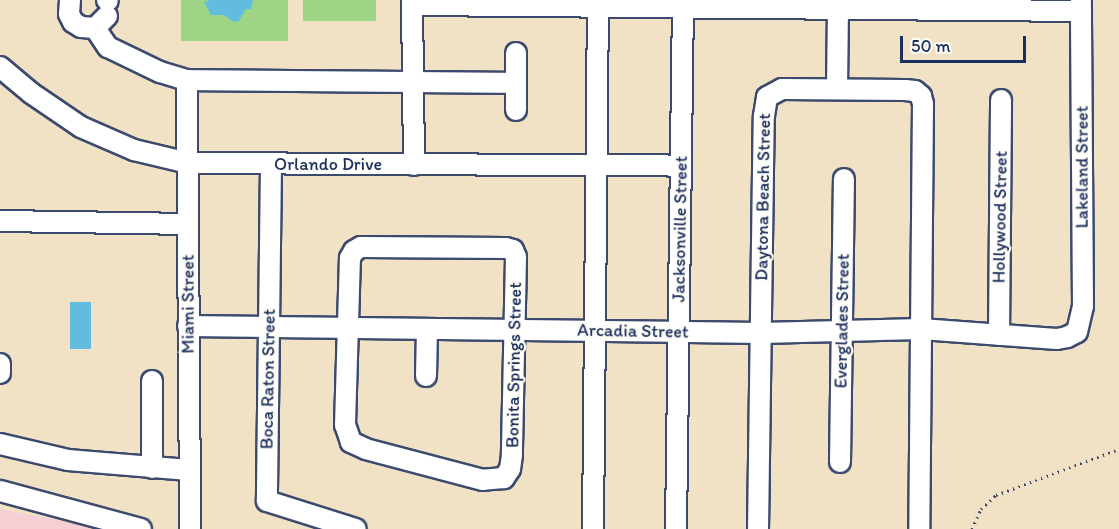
<!DOCTYPE html>
<html>
<head>
<meta charset="utf-8">
<style>
  body { margin:0 }
  #map { position:relative; width:1119px; height:529px; overflow:hidden; background:#f1e2c5; font-family:Itim,sans-serif }
  div>[style] { position:absolute }
  [style*='--x'] { left:calc(var(--x)*1px); top:calc(var(--y)*1px); width:calc(var(--w)*1px); rotate:calc(var(--a)*1deg) }
  .built>* { inset:0; background:#f6cfd5 }
  .green>* { inset:0; background:#9dd485; transform-origin:0 0 }
  .water>* { inset:0; background:#61bcdf; transform-origin:0 0 }
  .path>* { height:3px; margin-top:-1.5px; transform-origin:0; background:repeating-linear-gradient(90deg,#3b4a6d 0 1.5px,transparent 0 6px) }
  .roads { filter:drop-shadow(2px 0 #3b4a6d) drop-shadow(-2px 0 #3b4a6d) drop-shadow(0 2px #3b4a6d) drop-shadow(0 -2px #3b4a6d) }
  .minor>* { height:20px; margin:-10px; padding:0 10px; transform-origin:10px; border-radius:10px; background:#fff }
  span { translate:-50% -50%; white-space:nowrap; text-align:center; line-height:1.15; -webkit-text-stroke:4.5px #fdfcf7; paint-order:stroke }
  .street-label { font-size:18px; color:#1b2f5e }
  .scale { position:absolute; left:900px; top:36px; width:126px; height:27px; box-sizing:border-box; border:3px solid #1b2f5e; border-top:0; padding-left:8px; font-size:18px; line-height:21px; white-space:nowrap; color:#1b2f5e; -webkit-text-stroke:4px #fdfcf7; paint-order:stroke }
</style>
</head>
<body>
<div id="map">
  <div class="built">
    <i style="clip-path:polygon(0 509px,90px 526px,90px 529px,0 529px)"></i>
  </div>
  <div class="green">
    <i style="left:181px;top:0;width:107px;height:41px"></i>
    <i style="left:303px;top:0;width:73px;height:21px"></i>
  </div>
  <div class="water">
    <i style="clip-path:polygon(210px 0,253px 0,251px 9px,246px 9px,239px 21px,234px 22px,224px 15px,211px 15px,204px 2px)"></i>
    <i style="left:70px;top:302px;width:21px;height:47px"></i>
  </div>
  <div class="path">
    <i style="--x:972;--y:529;--w:22;--a:-66"></i>
    <i style="--x:981;--y:509;--w:21;--a:-43"></i>
    <i style="--x:996;--y:495;--w:131;--a:-20.5"></i>
  </div>
  <div class="roads">
    <div class="minor">
      <i style="--x:70;--y:0;--w:14;--a:94"></i>
      <i style="--x:69;--y:14;--w:9;--a:63"></i>
      <i style="--x:73;--y:22;--w:9;--a:32"></i>
      <i style="--x:81;--y:27;--w:14;--a:4"></i>
      <i style="--x:95;--y:28;--w:17;--a:-45"></i>
      <i style="--x:107;--y:0;--w:1;--a:45"></i>
      <i style="--x:412;--y:0;--w:165;--a:89.3"></i>
      <i style="--x:412;--y:5;--w:669;--a:0.51"></i>
      <i style="--x:95;--y:28;--w:23;--a:56"></i>
      <i style="--x:108;--y:47;--w:58;--a:25.7"></i>
      <i style="--x:160;--y:72;--w:28;--a:17"></i>
      <i style="--x:187;--y:80;--w:329;--a:0.5"></i>
      <i style="--x:516;--y:53;--w:57;--a:90"></i>
      <i style="--x:0;--y:67;--w:40;--a:40"></i>
      <i style="--x:31;--y:93;--w:60;--a:34.2"></i>
      <i style="--x:81;--y:127;--w:58;--a:23.5"></i>
      <i style="--x:134;--y:150;--w:56;--a:13.5"></i>
      <i style="--x:188;--y:163;--w:493;--a:0.3"></i>
      <i style="--x:187;--y:80;--w:449;--a:89.6"></i>
      <i style="--x:837;--y:89;--w:80;--a:-89.3"></i>
      <i style="--x:271;--y:164;--w:337;--a:90.7"></i>
      <i style="--x:267;--y:501;--w:93;--a:17.5"></i>
      <i style="--x:0;--y:221;--w:188;--a:0.9"></i>
      <i style="--x:361;--y:247;--w:145;--a:0.4"></i>
      <i style="--x:506;--y:248;--w:7;--a:16"></i>
      <i style="--x:513;--y:250;--w:8;--a:67"></i>
      <i style="--x:516;--y:257;--w:198;--a:91.2"></i>
      <i style="--x:512;--y:455;--w:14;--a:98"></i>
      <i style="--x:510;--y:469;--w:11;--a:124"></i>
      <i style="--x:504;--y:478;--w:21;--a:175"></i>
      <i style="--x:483;--y:480;--w:121;--a:-165.2"></i>
      <i style="--x:366;--y:449;--w:17;--a:-155"></i>
      <i style="--x:351;--y:442;--w:18;--a:-109"></i>
      <i style="--x:345;--y:425;--w:167;--a:-88.3"></i>
      <i style="--x:350;--y:258;--w:8;--a:-60"></i>
      <i style="--x:354;--y:251;--w:8;--a:-30"></i>
      <i style="--x:188;--y:326;--w:573;--a:0.7"></i>
      <i style="--x:761;--y:333;--w:160;--a:-1.4"></i>
      <i style="--x:921;--y:329;--w:136;--a:4.2"></i>
      <i style="--x:1057;--y:339;--w:10;--a:-11"></i>
      <i style="--x:1067;--y:337;--w:11;--a:-27"></i>
      <i style="--x:1077;--y:332;--w:27;--a:-77"></i>
      <i style="--x:1083;--y:306;--w:306;--a:-90.4"></i>
      <i style="--x:999;--y:335;--w:235;--a:-89.5"></i>
      <i style="--x:0;--y:373;--w:9;--a:-90"></i>
      <i style="--x:426;--y:376;--w:47;--a:-88.8"></i>
      <i style="--x:0;--y:444;--w:70;--a:13.2"></i>
      <i style="--x:68;--y:460;--w:121;--a:4.7"></i>
      <i style="--x:840;--y:462;--w:283;--a:-89.2"></i>
      <i style="--x:152;--y:468;--w:87;--a:-90"></i>
      <i style="--x:0;--y:491;--w:146;--a:15.1"></i>
      <i style="--x:593;--y:529;--w:529;--a:-89.46"></i>
      <i style="--x:676;--y:529;--w:529;--a:-89.24"></i>
      <i style="--x:758;--y:529;--w:413;--a:-89.2"></i>
      <i style="--x:764;--y:116;--w:19;--a:-81"></i>
      <i style="--x:767;--y:97;--w:17;--a:-28"></i>
      <i style="--x:782;--y:89;--w:123;--a:0.5"></i>
      <i style="--x:905;--y:90;--w:10;--a:6"></i>
      <i style="--x:915;--y:91;--w:8;--a:40"></i>
      <i style="--x:921;--y:96;--w:8;--a:76"></i>
      <i style="--x:923;--y:104;--w:425;--a:90.5"></i>
    </div>
  </div>
  <div class="street-label">
    <span style="left:328px;top:164px">Orlando Drive</span>
    <span style="left:1082px;top:167px;rotate:-90deg">Lakeland Street</span>
    <span style="left:763px;top:197px;rotate:-89deg">Daytona Beach Street</span>
    <span style="left:1000px;top:217px;rotate:-89deg">Hollywood Street</span>
    <span style="left:680px;top:229px;rotate:-89deg">Jacksonville Street</span>
    <span style="left:188px;top:304px;rotate:-90deg">Miami Street</span>
    <span style="left:842px;top:321px;rotate:-89deg">Everglades Street</span>
    <span style="left:633px;top:331px;rotate:1deg">Arcadia Street</span>
    <span style="left:514px;top:365px;rotate:-89deg">Bonita Springs Street</span>
    <span style="left:268px;top:379px;rotate:-89deg">Boca Raton Street</span>
  </div>
  <div class="scale">50 m</div>
</div>
</body>
</html>
